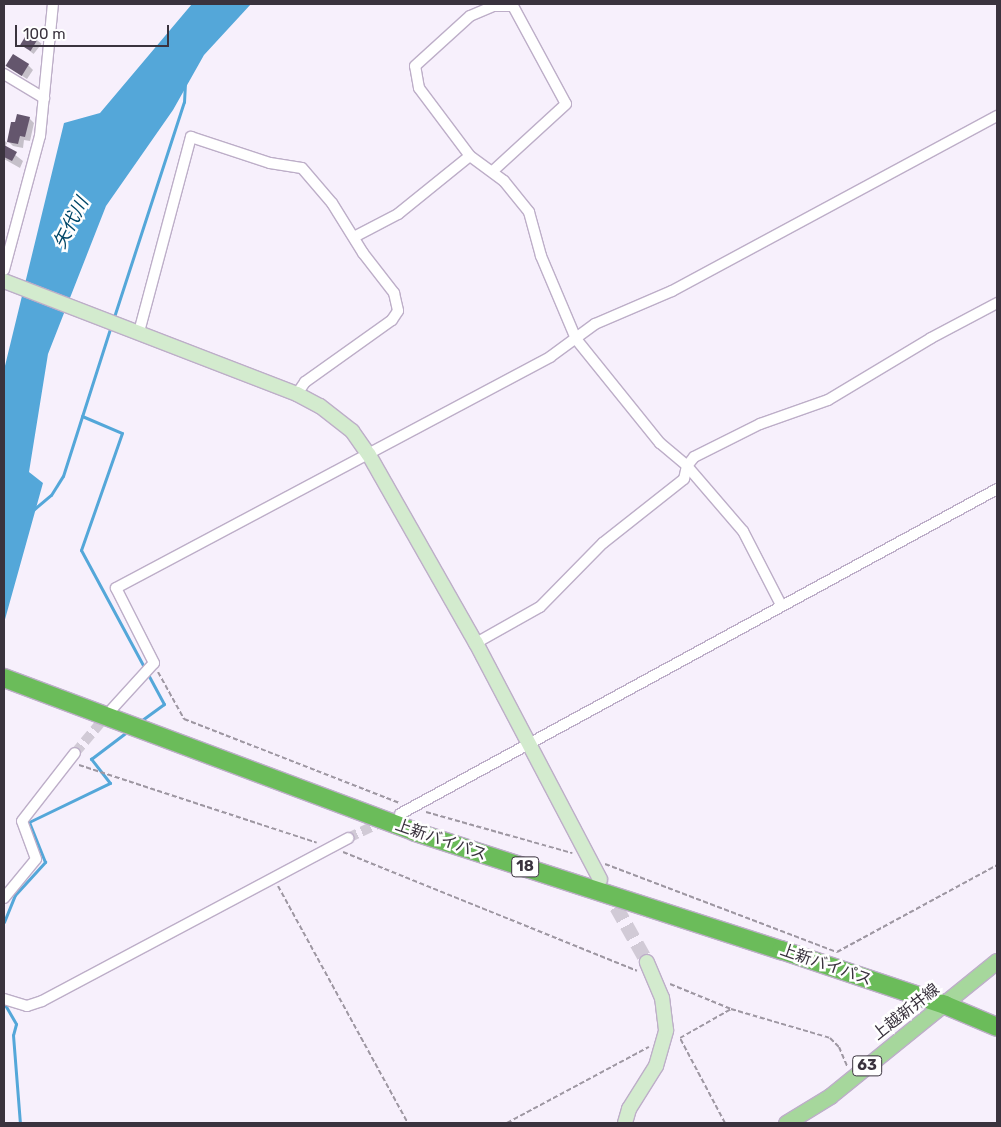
<!DOCTYPE html>
<html>
<head>
<meta charset="utf-8">
<style>
  body { margin:0 }
  #map { position:relative; width:1001px; height:1127px; overflow:hidden; background:#f7f0fc; font-family:Rubik,"Noto Sans JP",sans-serif }
  div>[style] { position:absolute }
  [style*='--x'] { left:calc(var(--x)*1px); top:calc(var(--y)*1px); width:calc(var(--w)*1px); rotate:calc(var(--a)*1deg) }
  .water>* { inset:0; background:#54a7d9 }
  .shadow>* { inset:0; background:#0003; transform-origin:0 0 }
  .stream>* { height:3px; margin:-1.5px; padding:0 1.5px; transform-origin:1.5px; border-radius:1.5px; background:#54a7d9 }
  .building>* { inset:0; background:#64566d; transform-origin:0 0 }
  .street-tunnel>* { height:10px; margin-top:-5px; transform-origin:0; background:repeating-linear-gradient(90deg,#d1cad6 0 10px,transparent 0 15px) }
  .secondary-tunnel>* { height:14px; margin-top:-7px; transform-origin:0; background:repeating-linear-gradient(90deg,#d1cad6 0 14px,transparent 0 21px) }
  .path>* { height:2px; margin-top:-1px; transform-origin:0; background:repeating-linear-gradient(90deg,#9e97a2 0 5px,transparent 0 7.5px) }
  .roads { filter:drop-shadow(1px 0 #bdaec8) drop-shadow(-1px 0 #bdaec8) drop-shadow(0 1px #bdaec8) drop-shadow(0 -1px #bdaec8) }
  .street>* { height:10px; margin:-5px; padding:0 5px; transform-origin:5px; border-radius:5px; background:#fff }
  .secondary>* { height:14px; margin:-7px; padding:0 7px; transform-origin:7px; border-radius:7px; background:#d3ebce }
  .primary>* { height:15px; margin:-7.5px; padding:0 7.5px; transform-origin:7.5px; border-radius:7.5px; background:#a6d79c }
  .highway>* { height:18px; margin:-9px; padding:0 9px; transform-origin:9px; border-radius:9px; background:#6bbc5a }
  span { translate:-50% -50%; white-space:nowrap; text-align:center; line-height:1.15; -webkit-text-stroke:5px #fff; paint-order:stroke }
  .shield-label span { padding:1px 4px; background:#fff; border:1px solid; border-radius:4px; -webkit-text-stroke-width:0 }
  .shield-label { font-size:15px; color:#3a333e; font-weight:700 }
  .street-label { font-size:16px; color:#3a333e }
  .water-label { font-size:18px; color:#004768; font-style:italic }
  .frame { position:absolute; inset:0; border:5px solid #3a333e; pointer-events:none }
  .scale { position:absolute; left:15px; top:25px; width:154px; height:22px; box-sizing:border-box; border:2px solid #3a333e; border-top:0; padding-left:6px; font-size:15px; line-height:18px; white-space:nowrap; color:#3a333e; -webkit-text-stroke:4px #fff; paint-order:stroke }
</style>
</head>
<body>
<div id="map">
  <div class="water">
    <i style="clip-path:polygon(192px 4px,251px 4px,204px 55px,173px 110px,106px 206px,48px 354px,29px 472px,43px 483px,4px 623px,4px 370px,64px 123px,100px 113px)"></i>
  </div>
  <div class="shadow">
    <i style="left:29px;top:34px;width:16px;height:13px;rotate:38deg"></i>
    <i style="clip-path:polygon(28px 65px,33px 70px,27px 79px,7px 66px)"></i>
    <i style="clip-path:polygon(29px 118px,34px 123px,30px 141px,24px 140px,23px 148px,13px 146px,8px 141px,16px 124px)"></i>
    <i style="clip-path:polygon(4px 140px,7px 143px,5px 147px,23px 161px,20px 168px,4px 159px)"></i>
  </div>
  <div class="stream">
    <i style="--x:113;--y:320;--w:229;--a:-72"></i>
    <i style="--x:184;--y:102;--w:17;--a:-87"></i>
    <i style="--x:82;--y:416;--w:43;--a:23"></i>
    <i style="--x:122;--y:433;--w:124;--a:109.3"></i>
    <i style="--x:81;--y:550;--w:175;--a:61.7"></i>
    <i style="--x:164;--y:704;--w:31;--a:144"></i>
    <i style="--x:33;--y:510;--w:23;--a:-40"></i>
    <i style="--x:51;--y:495;--w:22;--a:-58"></i>
    <i style="--x:63;--y:476;--w:157;--a:-72.3"></i>
    <i style="--x:4;--y:922;--w:29;--a:-68"></i>
    <i style="--x:15;--y:895;--w:45;--a:-47.7"></i>
    <i style="--x:45;--y:862;--w:43;--a:-111.8"></i>
    <i style="--x:29;--y:822;--w:90;--a:-25.7"></i>
    <i style="--x:110;--y:783;--w:31;--a:-128"></i>
    <i style="--x:91;--y:759;--w:46;--a:-37.1"></i>
    <i style="--x:4;--y:1003;--w:24;--a:60"></i>
    <i style="--x:16;--y:1024;--w:11;--a:105"></i>
    <i style="--x:13;--y:1035;--w:88;--a:85.5"></i>
  </div>
  <div class="building">
    <i style="left:28px;top:32px;width:12px;height:15px;rotate:31deg"></i>
    <i style="left:13px;top:54px;width:19px;height:14px;rotate:32deg"></i>
    <i style="clip-path:polygon(17px 114px,30px 117px,25px 137px,20px 136px,18px 144px,7px 142px,11px 122px,15px 122px)"></i>
    <i style="clip-path:polygon(4px 145px,17px 152px,12px 161px,4px 157px)"></i>
  </div>
  <div class="street-tunnel">
    <i style="--x:75;--y:753;--w:51;--a:-49.8"></i>
    <i style="--x:348;--y:838;--w:42;--a:-25.3"></i>
  </div>
  <div class="secondary-tunnel">
    <i style="--x:606;--y:889;--w:84;--a:60.7"></i>
  </div>
  <div class="path">
    <i style="--x:158;--y:672;--w:54;--a:61"></i>
    <i style="--x:184;--y:719;--w:232;--a:21.3"></i>
    <i style="--x:79;--y:765;--w:250;--a:18.1"></i>
    <i style="--x:426;--y:812;--w:152;--a:15.7"></i>
    <i style="--x:343;--y:852;--w:317;--a:22"></i>
    <i style="--x:605;--y:864;--w:248;--a:20.8"></i>
    <i style="--x:837;--y:952;--w:182;--a:-28.5"></i>
    <i style="--x:278;--y:886;--w:270;--a:61.3"></i>
    <i style="--x:670;--y:984;--w:66;--a:22.3"></i>
    <i style="--x:731;--y:1009;--w:103;--a:16.3"></i>
    <i style="--x:830;--y:1038;--w:13;--a:45"></i>
    <i style="--x:839;--y:1047;--w:21;--a:67"></i>
    <i style="--x:507;--y:1123;--w:161;--a:-28.2"></i>
    <i style="--x:725;--y:1123;--w:96;--a:-117.9"></i>
    <i style="--x:680;--y:1038;--w:59;--a:-29.6"></i>
  </div>
  <div class="roads">
    <div class="street">
      <i style="--x:4;--y:74;--w:47;--a:31"></i>
      <i style="--x:470;--y:156;--w:85;--a:-126.9"></i>
      <i style="--x:419;--y:88;--w:22;--a:-100"></i>
      <i style="--x:415;--y:66;--w:74;--a:-42.3"></i>
      <i style="--x:470;--y:16;--w:25;--a:-23"></i>
      <i style="--x:493;--y:6;--w:20;--a:0"></i>
      <i style="--x:513;--y:6;--w:111;--a:61.6"></i>
      <i style="--x:566;--y:104;--w:99;--a:137.5"></i>
      <i style="--x:354;--y:237;--w:50;--a:-27.6"></i>
      <i style="--x:398;--y:214;--w:92;--a:-38.9"></i>
      <i style="--x:470;--y:156;--w:42;--a:36.3"></i>
      <i style="--x:504;--y:181;--w:40;--a:51"></i>
      <i style="--x:529;--y:212;--w:46;--a:74.7"></i>
      <i style="--x:541;--y:256;--w:90;--a:67.1"></i>
      <i style="--x:576;--y:339;--w:134;--a:51.1"></i>
      <i style="--x:660;--y:443;--w:35;--a:40"></i>
      <i style="--x:687;--y:466;--w:86;--a:49.3"></i>
      <i style="--x:743;--y:531;--w:83;--a:62.8"></i>
      <i style="--x:4;--y:270;--w:139;--a:-75"></i>
      <i style="--x:40;--y:136;--w:133;--a:-84.4"></i>
      <i style="--x:139;--y:332;--w:202;--a:-75.1"></i>
      <i style="--x:191;--y:137;--w:83;--a:18.2"></i>
      <i style="--x:270;--y:163;--w:32;--a:9"></i>
      <i style="--x:302;--y:168;--w:46;--a:49.4"></i>
      <i style="--x:332;--y:203;--w:59;--a:58.2"></i>
      <i style="--x:363;--y:253;--w:51;--a:52.2"></i>
      <i style="--x:394;--y:293;--w:18;--a:77"></i>
      <i style="--x:398;--y:311;--w:11;--a:124"></i>
      <i style="--x:392;--y:320;--w:107;--a:144.5"></i>
      <i style="--x:305;--y:382;--w:14;--a:124"></i>
      <i style="--x:476;--y:643;--w:73;--a:-29.4"></i>
      <i style="--x:540;--y:607;--w:90;--a:-45.5"></i>
      <i style="--x:603;--y:543;--w:103;--a:-38.3"></i>
      <i style="--x:684;--y:479;--w:13;--a:-77"></i>
      <i style="--x:687;--y:466;--w:11;--a:-52"></i>
      <i style="--x:694;--y:457;--w:74;--a:-26.6"></i>
      <i style="--x:760;--y:424;--w:72;--a:-19.4"></i>
      <i style="--x:828;--y:400;--w:120;--a:-31"></i>
      <i style="--x:931;--y:338;--w:75;--a:-27.9"></i>
      <i style="--x:112;--y:709;--w:62;--a:-47.6"></i>
      <i style="--x:154;--y:663;--w:84;--a:-116.9"></i>
      <i style="--x:116;--y:588;--w:492;--a:-28"></i>
      <i style="--x:550;--y:357;--w:56;--a:-36.3"></i>
      <i style="--x:595;--y:324;--w:84;--a:-23.2"></i>
      <i style="--x:672;--y:291;--w:369;--a:-28.3"></i>
      <i style="--x:400;--y:814;--w:680;--a:-28.56"></i>
      <i style="--x:4;--y:898;--w:50;--a:-50.6"></i>
      <i style="--x:36;--y:859;--w:40;--a:-110.2"></i>
      <i style="--x:22;--y:821;--w:86;--a:-52.1"></i>
      <i style="--x:4;--y:999;--w:24;--a:17"></i>
      <i style="--x:27;--y:1006;--w:16;--a:-18"></i>
      <i style="--x:42;--y:1001;--w:347;--a:-28"></i>
    </div>
    <div class="secondary">
      <i style="--x:4;--y:281;--w:314;--a:21.1"></i>
      <i style="--x:297;--y:394;--w:26;--a:28"></i>
      <i style="--x:320;--y:406;--w:41;--a:38"></i>
      <i style="--x:352;--y:431;--w:29;--a:55"></i>
      <i style="--x:369;--y:455;--w:216;--a:60.4"></i>
      <i style="--x:476;--y:643;--w:267;--a:62.3"></i>
      <i style="--x:625;--y:1123;--w:15;--a:-74"></i>
      <i style="--x:629;--y:1109;--w:51;--a:-57.9"></i>
      <i style="--x:656;--y:1066;--w:37;--a:-74"></i>
      <i style="--x:666;--y:1030;--w:32;--a:-97"></i>
      <i style="--x:662;--y:998;--w:39;--a:-113"></i>
    </div>
    <div class="primary">
      <i style="--x:786;--y:1123;--w:52;--a:-31.5"></i>
      <i style="--x:830;--y:1096;--w:215;--a:-39"></i>
    </div>
    <div class="highway">
      <i style="--x:4;--y:678;--w:439;--a:20.5"></i>
      <i style="--x:415;--y:832;--w:385;--a:17.9"></i>
      <i style="--x:781;--y:950;--w:173;--a:18.5"></i>
      <i style="--x:945;--y:1005;--w:56;--a:22.9"></i>
    </div>
  </div>
  <div class="shield-label">
    <span style="left:525px;top:867px">18</span>
    <span style="left:867px;top:1066px">63</span>
  </div>
  <div class="street-label">
    <span style="left:441px;top:840px;rotate:19deg">上新バイパス</span>
    <span style="left:826px;top:965px;rotate:19deg">上新バイパス</span>
    <span style="left:906px;top:1012px;rotate:-38deg">上越新井線</span>
  </div>
  <div class="water-label">
    <span style="left:71px;top:223px;rotate:-63deg">矢代川</span>
  </div>
  <div class="frame"></div>
  <div class="scale">100 m</div>
</div>
</body>
</html>
